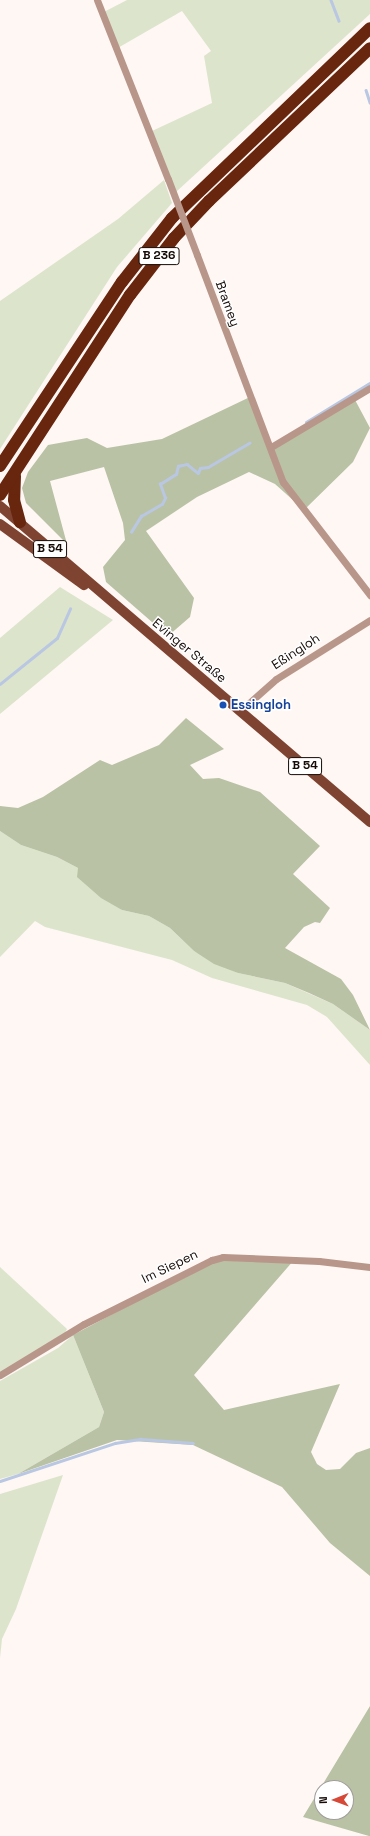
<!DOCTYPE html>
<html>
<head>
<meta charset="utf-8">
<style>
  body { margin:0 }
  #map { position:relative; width:370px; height:1836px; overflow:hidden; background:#fef7f4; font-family:"Space Grotesk",sans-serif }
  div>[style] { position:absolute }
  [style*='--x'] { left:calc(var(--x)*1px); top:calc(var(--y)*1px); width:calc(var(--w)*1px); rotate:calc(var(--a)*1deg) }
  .green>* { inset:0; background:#dde4cc }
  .forest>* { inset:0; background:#bac2a5 }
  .stream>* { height:2.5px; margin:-1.25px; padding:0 1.25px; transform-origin:1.25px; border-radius:1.25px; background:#b9c7e2 }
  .street>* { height:7px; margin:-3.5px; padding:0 3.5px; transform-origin:3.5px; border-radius:3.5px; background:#b9968a }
  .primary>* { height:10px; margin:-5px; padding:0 5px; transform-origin:5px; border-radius:5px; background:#7f4431 }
  .highway>* { height:12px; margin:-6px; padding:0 6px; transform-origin:6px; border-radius:6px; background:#68260e }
  .street-bridge>* { height:7px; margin:-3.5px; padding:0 3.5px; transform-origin:3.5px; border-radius:3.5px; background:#b9968a }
  .dots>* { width:11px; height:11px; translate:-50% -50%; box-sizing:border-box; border:2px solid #fff; border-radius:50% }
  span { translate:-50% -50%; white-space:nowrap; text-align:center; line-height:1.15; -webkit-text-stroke:3px #fff; paint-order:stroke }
  .shield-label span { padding:1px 3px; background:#fff; border:1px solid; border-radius:3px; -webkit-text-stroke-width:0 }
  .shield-label { font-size:12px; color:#150a06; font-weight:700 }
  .street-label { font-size:13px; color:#150a06 }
  .transit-label { font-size:13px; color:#164399; font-weight:700 }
  .left { translate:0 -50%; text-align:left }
  .north { position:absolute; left:314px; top:1780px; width:40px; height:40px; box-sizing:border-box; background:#fff; border:1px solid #a19d9b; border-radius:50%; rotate:269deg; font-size:11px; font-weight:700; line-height:16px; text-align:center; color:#150a06 }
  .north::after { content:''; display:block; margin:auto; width:14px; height:18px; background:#d64937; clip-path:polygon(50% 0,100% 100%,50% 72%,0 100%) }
</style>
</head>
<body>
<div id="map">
  <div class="green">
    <i style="clip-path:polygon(127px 0,370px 0,370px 14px,176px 192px,152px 131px,212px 103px,204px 56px,211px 51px,182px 11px,116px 49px,102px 13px)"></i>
    <i style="clip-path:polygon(164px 180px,172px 203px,117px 267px,0 449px,0 301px,118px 219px)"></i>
    <i style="clip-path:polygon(60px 587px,113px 620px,0 714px,0 638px)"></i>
    <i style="clip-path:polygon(0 831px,21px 845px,57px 857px,78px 868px,122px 910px,149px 916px,170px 928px,194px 951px,238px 973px,285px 983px,333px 1004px,370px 1030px,370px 1065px,327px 1017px,307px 1005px,212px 978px,172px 960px,45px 927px,35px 921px,0 957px)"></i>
    <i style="clip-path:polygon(0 1267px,67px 1329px,65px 1333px,0 1373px)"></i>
    <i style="clip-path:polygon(73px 1335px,104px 1412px,99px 1427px,18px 1474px,0 1479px,0 1381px,58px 1348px)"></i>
    <i style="clip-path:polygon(63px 1475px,16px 1609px,2px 1639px,0 1658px,0 1494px)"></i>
  </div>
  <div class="forest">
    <i style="clip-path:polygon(250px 397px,271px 447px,354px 398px,370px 428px,353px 462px,304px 510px,275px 484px,249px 472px,197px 497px,146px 531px,194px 598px,190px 617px,168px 636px,106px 582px,103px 567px,125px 540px,123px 523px,104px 467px,50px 481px,67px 544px,26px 503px,22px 488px,28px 472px,48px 445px,87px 438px,107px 448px,162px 439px)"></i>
    <i style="clip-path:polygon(186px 718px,224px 749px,190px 765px,203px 779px,219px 778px,260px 792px,320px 846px,293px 874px,330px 908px,320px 923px,315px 922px,304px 927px,285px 948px,341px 979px,353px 995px,370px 1030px,333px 1004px,309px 993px,285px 983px,238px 973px,214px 964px,194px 951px,170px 928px,149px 916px,122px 910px,101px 898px,77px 877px,78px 868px,57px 857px,21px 845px,0 831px,0 806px,18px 808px,43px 797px,100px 760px,112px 765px,159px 745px)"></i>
    <i style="clip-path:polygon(227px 1258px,294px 1260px,194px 1375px,224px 1410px,340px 1384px,311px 1452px,317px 1464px,326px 1470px,340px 1469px,356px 1453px,370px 1448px,370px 1576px,330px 1543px,282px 1487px,193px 1445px,117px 1440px,18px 1474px,99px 1427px,104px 1412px,73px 1335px,211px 1262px)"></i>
    <i style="clip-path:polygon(evenodd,370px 1706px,370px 1836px,369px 1836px,303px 1817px,370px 1706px,322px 1788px,346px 1788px,346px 1812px,322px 1812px,322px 1788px)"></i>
  </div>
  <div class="stream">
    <i style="--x:331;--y:0;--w:22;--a:69"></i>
    <i style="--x:366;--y:90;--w:13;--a:72"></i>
    <i style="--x:306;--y:422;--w:75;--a:-31.4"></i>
    <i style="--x:131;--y:532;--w:19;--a:-58"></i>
    <i style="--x:141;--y:516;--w:24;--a:-30"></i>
    <i style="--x:162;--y:504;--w:7;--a:-63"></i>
    <i style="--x:165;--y:498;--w:15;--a:-110"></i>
    <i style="--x:160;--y:484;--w:19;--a:-32"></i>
    <i style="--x:176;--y:474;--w:8;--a:-76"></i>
    <i style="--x:178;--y:466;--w:9;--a:-13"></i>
    <i style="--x:187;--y:464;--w:14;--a:39"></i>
    <i style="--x:198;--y:473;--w:5;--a:-68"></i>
    <i style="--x:200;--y:468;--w:8;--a:-7"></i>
    <i style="--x:208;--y:467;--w:48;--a:-30.3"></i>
    <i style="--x:0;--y:684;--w:73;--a:-38.9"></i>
    <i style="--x:57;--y:638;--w:32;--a:-66"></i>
    <i style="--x:0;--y:1481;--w:121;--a:-18.3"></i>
    <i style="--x:115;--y:1443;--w:26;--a:-9"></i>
    <i style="--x:141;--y:1439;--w:52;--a:4.4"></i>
  </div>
  <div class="street">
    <i style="--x:97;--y:0;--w:193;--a:68.4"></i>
    <i style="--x:197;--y:255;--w:243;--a:69.3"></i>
    <i style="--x:283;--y:482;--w:143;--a:52.4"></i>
    <i style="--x:271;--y:447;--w:115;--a:-30.8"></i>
    <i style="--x:240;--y:711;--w:48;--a:-41.6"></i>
    <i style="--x:276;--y:679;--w:111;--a:-32.1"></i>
    <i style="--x:0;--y:1375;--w:98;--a:-31.3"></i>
    <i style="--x:84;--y:1324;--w:143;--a:-26.6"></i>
    <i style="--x:212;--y:1260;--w:11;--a:-15"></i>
    <i style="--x:223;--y:1257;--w:96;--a:2.4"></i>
    <i style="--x:319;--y:1261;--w:51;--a:6.7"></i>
  </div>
  <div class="primary">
    <i style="--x:0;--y:506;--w:487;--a:40.5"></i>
    <i style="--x:0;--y:524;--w:104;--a:36"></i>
  </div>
  <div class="highway">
    <i style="--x:0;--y:466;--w:221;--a:-56.5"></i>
    <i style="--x:122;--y:282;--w:81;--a:-52"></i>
    <i style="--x:172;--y:218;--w:274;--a:-43.8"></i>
    <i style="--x:15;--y:476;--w:24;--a:92"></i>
    <i style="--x:14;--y:500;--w:23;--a:75"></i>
    <i style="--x:0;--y:495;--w:239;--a:-57"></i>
    <i style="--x:130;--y:295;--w:72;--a:-52.3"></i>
    <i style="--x:174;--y:238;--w:51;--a:-46.6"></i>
    <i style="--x:209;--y:201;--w:222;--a:-43.5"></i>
  </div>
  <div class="street-bridge">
    <i style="--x:168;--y:179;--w:81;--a:69.1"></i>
  </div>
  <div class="dots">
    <i style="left:223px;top:705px;background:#1a4fb4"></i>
  </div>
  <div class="shield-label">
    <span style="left:159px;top:256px">B 236</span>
    <span style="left:50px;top:549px">B 54</span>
    <span style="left:305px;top:766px">B 54</span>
  </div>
  <div class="street-label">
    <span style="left:227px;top:304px;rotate:70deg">Bramey</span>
    <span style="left:189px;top:651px;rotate:40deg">Evinger Straße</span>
    <span style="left:296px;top:652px;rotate:-33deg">Eßingloh</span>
    <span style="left:170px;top:1267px;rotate:-26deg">Im Siepen</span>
  </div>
  <div class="transit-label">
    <span class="left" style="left:231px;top:705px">Essingloh</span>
  </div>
  <div class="north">N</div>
</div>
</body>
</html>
